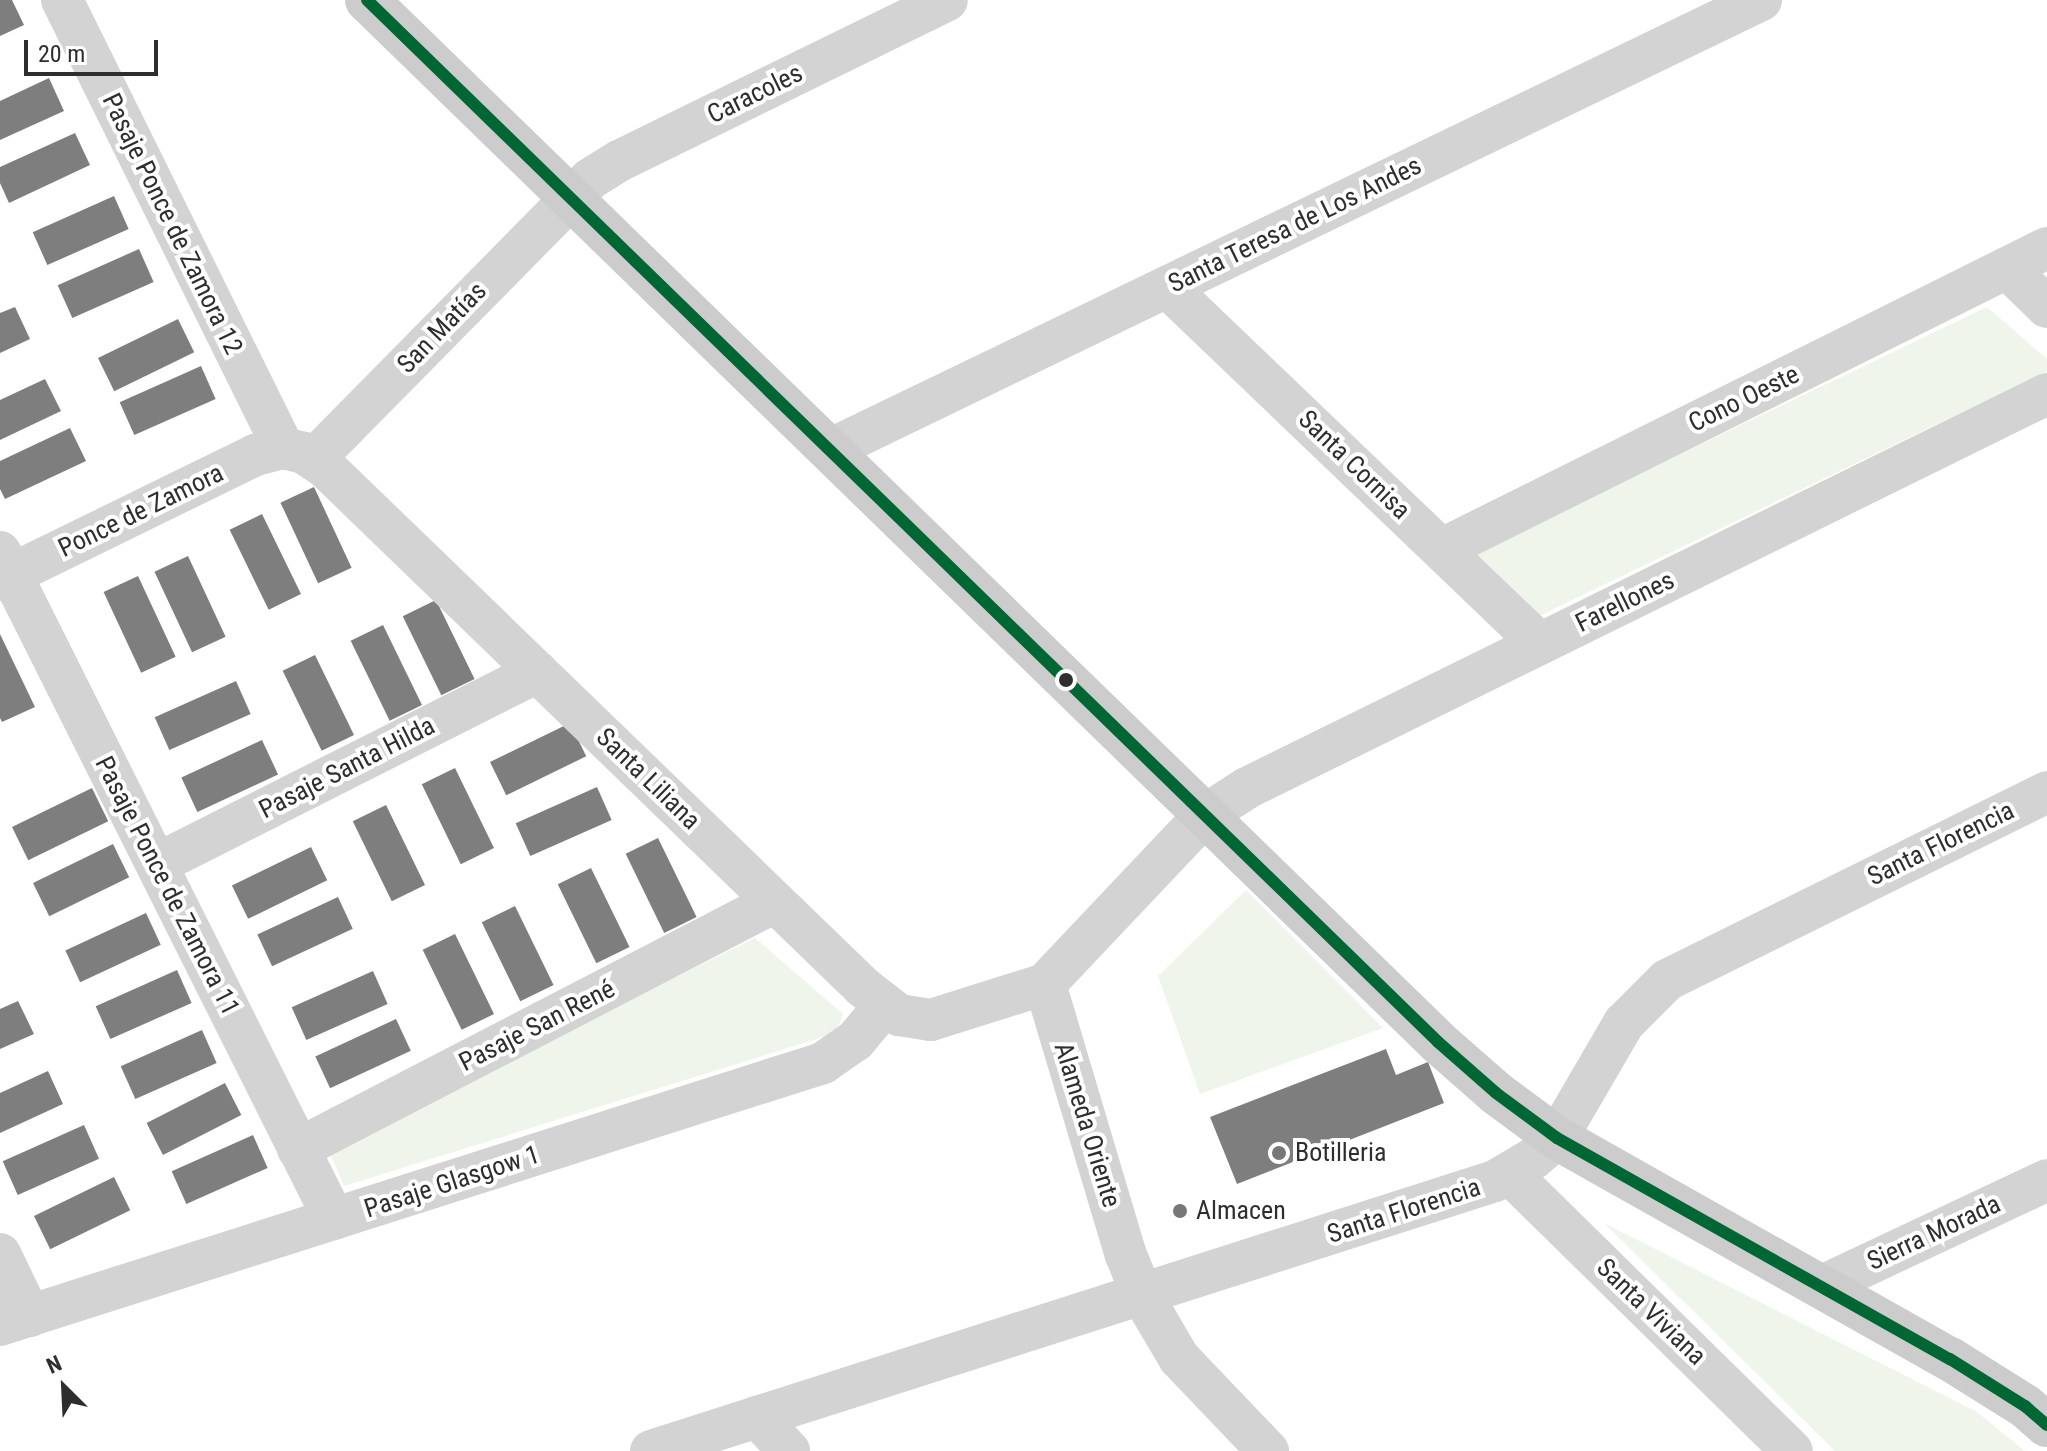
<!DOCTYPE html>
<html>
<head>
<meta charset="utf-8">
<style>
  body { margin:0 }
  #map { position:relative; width:2047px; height:1451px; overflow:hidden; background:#fff; font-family:"Roboto Condensed",sans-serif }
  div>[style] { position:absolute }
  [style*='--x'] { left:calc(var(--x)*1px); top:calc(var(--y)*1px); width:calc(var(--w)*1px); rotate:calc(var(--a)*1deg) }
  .green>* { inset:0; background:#f0f5eb }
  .building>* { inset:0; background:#7e7e7e; transform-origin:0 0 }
  .street>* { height:42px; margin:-21px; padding:0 21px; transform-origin:21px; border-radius:21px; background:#d3d3d3 }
  .secondary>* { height:44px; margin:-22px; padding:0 22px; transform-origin:22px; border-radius:22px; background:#ccc }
  .bus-1>* { height:12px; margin:-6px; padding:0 6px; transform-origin:6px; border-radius:6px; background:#063 }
  .dots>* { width:22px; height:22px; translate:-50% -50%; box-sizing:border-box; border:4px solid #fff; border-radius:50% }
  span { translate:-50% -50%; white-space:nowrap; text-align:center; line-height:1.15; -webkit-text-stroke:8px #fff; paint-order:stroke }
  .street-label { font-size:26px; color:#2e2e2e }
  .poi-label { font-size:26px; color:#2e2e2e }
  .left { translate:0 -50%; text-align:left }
  .north { position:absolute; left:24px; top:1347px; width:80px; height:80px; -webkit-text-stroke:6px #fff; paint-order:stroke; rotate:336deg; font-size:22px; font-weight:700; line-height:32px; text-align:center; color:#2e2e2e }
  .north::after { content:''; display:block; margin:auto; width:28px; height:36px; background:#2e2e2e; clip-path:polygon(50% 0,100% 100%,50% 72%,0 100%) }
  .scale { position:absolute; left:24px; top:40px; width:134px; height:36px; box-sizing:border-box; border:4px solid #2e2e2e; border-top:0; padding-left:10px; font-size:24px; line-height:28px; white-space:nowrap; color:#2e2e2e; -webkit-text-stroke:6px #fff; paint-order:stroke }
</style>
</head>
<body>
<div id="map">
  <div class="green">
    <i style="clip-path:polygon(1987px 307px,2047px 359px,2047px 371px,1537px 617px,1474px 553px)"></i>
    <i style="clip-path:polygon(1246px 890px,1383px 1028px,1200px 1094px,1158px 976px)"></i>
    <i style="clip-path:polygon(755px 938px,843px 1014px,836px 1033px,344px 1186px,328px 1149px)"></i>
    <i style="clip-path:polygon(1604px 1223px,1977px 1412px,2025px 1451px,1835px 1451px)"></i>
  </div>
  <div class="building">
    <i style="clip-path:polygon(0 0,12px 0,24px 25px,0 36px)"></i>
    <i style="clip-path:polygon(49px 78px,64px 111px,0 140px,0 101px)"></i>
    <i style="clip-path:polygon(75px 133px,90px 165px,9px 203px,0 183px,0 167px)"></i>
    <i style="left:114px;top:196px;width:36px;height:89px;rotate:66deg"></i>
    <i style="left:139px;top:249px;width:36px;height:89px;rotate:66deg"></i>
    <i style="clip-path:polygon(15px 307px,30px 339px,0 353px,0 313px)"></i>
    <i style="left:178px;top:319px;width:37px;height:89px;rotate:64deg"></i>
    <i style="left:201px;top:366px;width:36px;height:89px;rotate:66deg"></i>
    <i style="clip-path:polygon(45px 379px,61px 411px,0 440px,0 400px)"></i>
    <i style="clip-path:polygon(70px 428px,86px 461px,5px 499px,0 489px,0 461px)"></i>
    <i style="left:314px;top:487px;width:89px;height:37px;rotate:65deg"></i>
    <i style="left:262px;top:514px;width:89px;height:36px;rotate:64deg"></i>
    <i style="left:188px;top:556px;width:89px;height:37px;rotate:65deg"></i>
    <i style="left:138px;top:576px;width:89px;height:38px;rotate:65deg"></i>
    <i style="left:436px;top:600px;width:88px;height:37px;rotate:64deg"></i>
    <i style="left:383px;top:625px;width:89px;height:36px;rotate:64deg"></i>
    <i style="clip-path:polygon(0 634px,35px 707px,2px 722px,0 718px)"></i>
    <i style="left:315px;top:655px;width:89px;height:36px;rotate:64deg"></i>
    <i style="left:236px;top:681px;width:36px;height:89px;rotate:66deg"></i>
    <i style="left:570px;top:723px;width:37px;height:89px;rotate:64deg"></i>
    <i style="left:262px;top:740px;width:38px;height:89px;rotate:65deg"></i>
    <i style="left:455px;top:768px;width:89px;height:37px;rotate:64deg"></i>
    <i style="left:597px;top:787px;width:36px;height:89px;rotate:66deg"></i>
    <i style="left:92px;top:788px;width:37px;height:89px;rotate:64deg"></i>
    <i style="left:386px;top:805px;width:89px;height:37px;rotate:64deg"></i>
    <i style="left:658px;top:838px;width:88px;height:36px;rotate:64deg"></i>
    <i style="left:113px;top:844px;width:37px;height:89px;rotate:64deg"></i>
    <i style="left:311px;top:847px;width:37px;height:88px;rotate:64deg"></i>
    <i style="left:591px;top:868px;width:88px;height:37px;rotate:64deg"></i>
    <i style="left:338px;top:897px;width:35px;height:89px;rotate:65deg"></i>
    <i style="left:515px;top:906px;width:88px;height:37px;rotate:64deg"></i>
    <i style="left:146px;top:913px;width:35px;height:89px;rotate:65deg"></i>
    <i style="left:455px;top:934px;width:89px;height:36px;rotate:64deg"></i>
    <i style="left:177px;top:970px;width:36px;height:89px;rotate:66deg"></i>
    <i style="left:373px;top:971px;width:36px;height:89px;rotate:66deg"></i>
    <i style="clip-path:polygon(18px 1001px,34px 1034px,0 1049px,0 1009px)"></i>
    <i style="left:396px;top:1019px;width:35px;height:89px;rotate:65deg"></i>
    <i style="left:202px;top:1030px;width:36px;height:89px;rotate:66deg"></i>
    <i style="clip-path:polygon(1386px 1049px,1396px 1075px,1428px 1062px,1444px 1103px,1237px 1184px,1210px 1117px)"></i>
    <i style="clip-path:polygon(48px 1071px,63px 1104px,0 1133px,0 1093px)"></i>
    <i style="left:225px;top:1083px;width:36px;height:88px;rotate:63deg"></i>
    <i style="left:84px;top:1125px;width:37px;height:89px;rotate:66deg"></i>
    <i style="left:253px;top:1135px;width:36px;height:89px;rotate:66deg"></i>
    <i style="left:114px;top:1177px;width:37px;height:89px;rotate:64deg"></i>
  </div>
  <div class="street">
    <i style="--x:62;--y:0;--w:500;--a:63.7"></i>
    <i style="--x:2007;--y:268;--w:56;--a:44.3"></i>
    <i style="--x:1167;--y:287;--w:516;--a:43.74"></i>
    <i style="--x:829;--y:450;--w:1035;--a:-25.77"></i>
    <i style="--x:314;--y:459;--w:393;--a:-45.4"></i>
    <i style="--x:590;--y:179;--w:34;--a:-32"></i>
    <i style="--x:619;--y:161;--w:365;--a:-26.1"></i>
    <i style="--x:1442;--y:549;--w:676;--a:-26.45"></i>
    <i style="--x:0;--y:552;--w:746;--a:63.4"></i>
    <i style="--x:0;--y:580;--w:284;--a:-26.1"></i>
    <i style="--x:255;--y:455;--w:29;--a:-14"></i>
    <i style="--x:283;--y:448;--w:22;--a:13"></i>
    <i style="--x:304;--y:453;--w:27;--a:34"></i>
    <i style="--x:326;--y:468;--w:747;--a:44.02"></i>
    <i style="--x:863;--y:987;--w:46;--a:37.9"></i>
    <i style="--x:899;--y:1015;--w:32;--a:9"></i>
    <i style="--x:931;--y:1020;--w:120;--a:-17.5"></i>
    <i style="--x:1045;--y:984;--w:233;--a:-46.6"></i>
    <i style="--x:1205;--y:815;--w:50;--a:-32.7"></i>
    <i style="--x:1247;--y:788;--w:892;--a:-26.22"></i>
    <i style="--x:157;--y:864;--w:426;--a:-26.8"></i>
    <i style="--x:1045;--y:984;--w:283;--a:73.4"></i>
    <i style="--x:1126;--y:1255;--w:43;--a:68.2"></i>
    <i style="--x:1142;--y:1295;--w:73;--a:59.6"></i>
    <i style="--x:1179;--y:1358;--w:129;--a:46.3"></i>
    <i style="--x:298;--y:1149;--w:537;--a:-27.38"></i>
    <i style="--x:1510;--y:1174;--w:395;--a:44.5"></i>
    <i style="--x:0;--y:1254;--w:69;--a:64.2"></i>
    <i style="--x:1820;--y:1287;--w:251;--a:-25.2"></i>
    <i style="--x:0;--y:1325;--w:864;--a:-17.66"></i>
    <i style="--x:823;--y:1063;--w:39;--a:-35"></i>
    <i style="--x:855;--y:1041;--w:45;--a:-50.4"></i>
    <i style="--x:757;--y:1417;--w:47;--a:46.7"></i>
    <i style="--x:651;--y:1451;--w:886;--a:-17.74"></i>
    <i style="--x:1495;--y:1181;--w:45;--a:-30.5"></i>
    <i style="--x:1534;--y:1158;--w:30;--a:-41"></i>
    <i style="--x:1557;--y:1138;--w:133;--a:-59.8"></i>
    <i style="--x:1624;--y:1023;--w:61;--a:-45"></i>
    <i style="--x:1667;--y:980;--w:424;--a:-26.3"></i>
  </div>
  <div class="secondary">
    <i style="--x:367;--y:0;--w:1494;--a:44.21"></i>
    <i style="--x:1438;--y:1042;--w:77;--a:41.3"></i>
    <i style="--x:1496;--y:1093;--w:76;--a:36.4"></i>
    <i style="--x:1557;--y:1138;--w:451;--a:29.4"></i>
    <i style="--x:1950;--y:1359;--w:89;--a:32.1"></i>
    <i style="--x:2025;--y:1406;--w:29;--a:41"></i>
  </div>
  <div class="bus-1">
    <i style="--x:367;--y:0;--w:1494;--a:44.21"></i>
    <i style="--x:1438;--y:1042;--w:77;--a:41.3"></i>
    <i style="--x:1496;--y:1093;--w:76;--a:36.4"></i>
    <i style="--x:1557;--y:1138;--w:451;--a:29.4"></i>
    <i style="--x:1950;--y:1359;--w:89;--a:32.1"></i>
    <i style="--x:2025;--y:1406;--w:29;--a:41"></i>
  </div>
  <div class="dots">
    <i style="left:1066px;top:680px;background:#2e2e2e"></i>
    <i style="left:1279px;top:1153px;background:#777"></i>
    <i style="left:1180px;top:1211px;background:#777"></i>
  </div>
  <div class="street-label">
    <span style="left:755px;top:94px;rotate:-26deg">Caracoles</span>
    <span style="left:172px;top:224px;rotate:64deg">Pasaje Ponce de Zamora 12</span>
    <span style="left:1295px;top:225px;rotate:-26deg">Santa Teresa de Los Andes</span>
    <span style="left:442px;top:328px;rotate:-46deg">San Matías</span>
    <span style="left:1744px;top:399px;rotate:-26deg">Cono Oeste</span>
    <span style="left:1354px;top:465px;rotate:44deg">Santa Cornisa</span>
    <span style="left:141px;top:511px;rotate:-26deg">Ponce de Zamora</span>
    <span style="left:1625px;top:602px;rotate:-26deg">Farellones</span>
    <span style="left:347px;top:768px;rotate:-27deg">Pasaje Santa Hilda</span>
    <span style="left:648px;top:779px;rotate:44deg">Santa Liliana</span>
    <span style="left:1941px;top:844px;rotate:-26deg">Santa Florencia</span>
    <span style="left:167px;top:886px;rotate:63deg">Pasaje Ponce de Zamora 11</span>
    <span style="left:537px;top:1026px;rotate:-27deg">Pasaje San René</span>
    <span style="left:1087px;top:1125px;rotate:73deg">Alameda Oriente</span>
    <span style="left:452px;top:1182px;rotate:-18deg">Pasaje Glasgow 1</span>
    <span style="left:1404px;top:1211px;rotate:-18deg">Santa Florencia</span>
    <span style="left:1934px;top:1233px;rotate:-25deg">Sierra Morada</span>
    <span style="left:1651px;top:1312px;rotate:44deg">Santa Viviana</span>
  </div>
  <div class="poi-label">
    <span class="left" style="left:1295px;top:1153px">Botilleria</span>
    <span class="left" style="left:1196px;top:1211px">Almacen</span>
  </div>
  <div class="north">N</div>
  <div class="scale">20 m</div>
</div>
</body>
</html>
